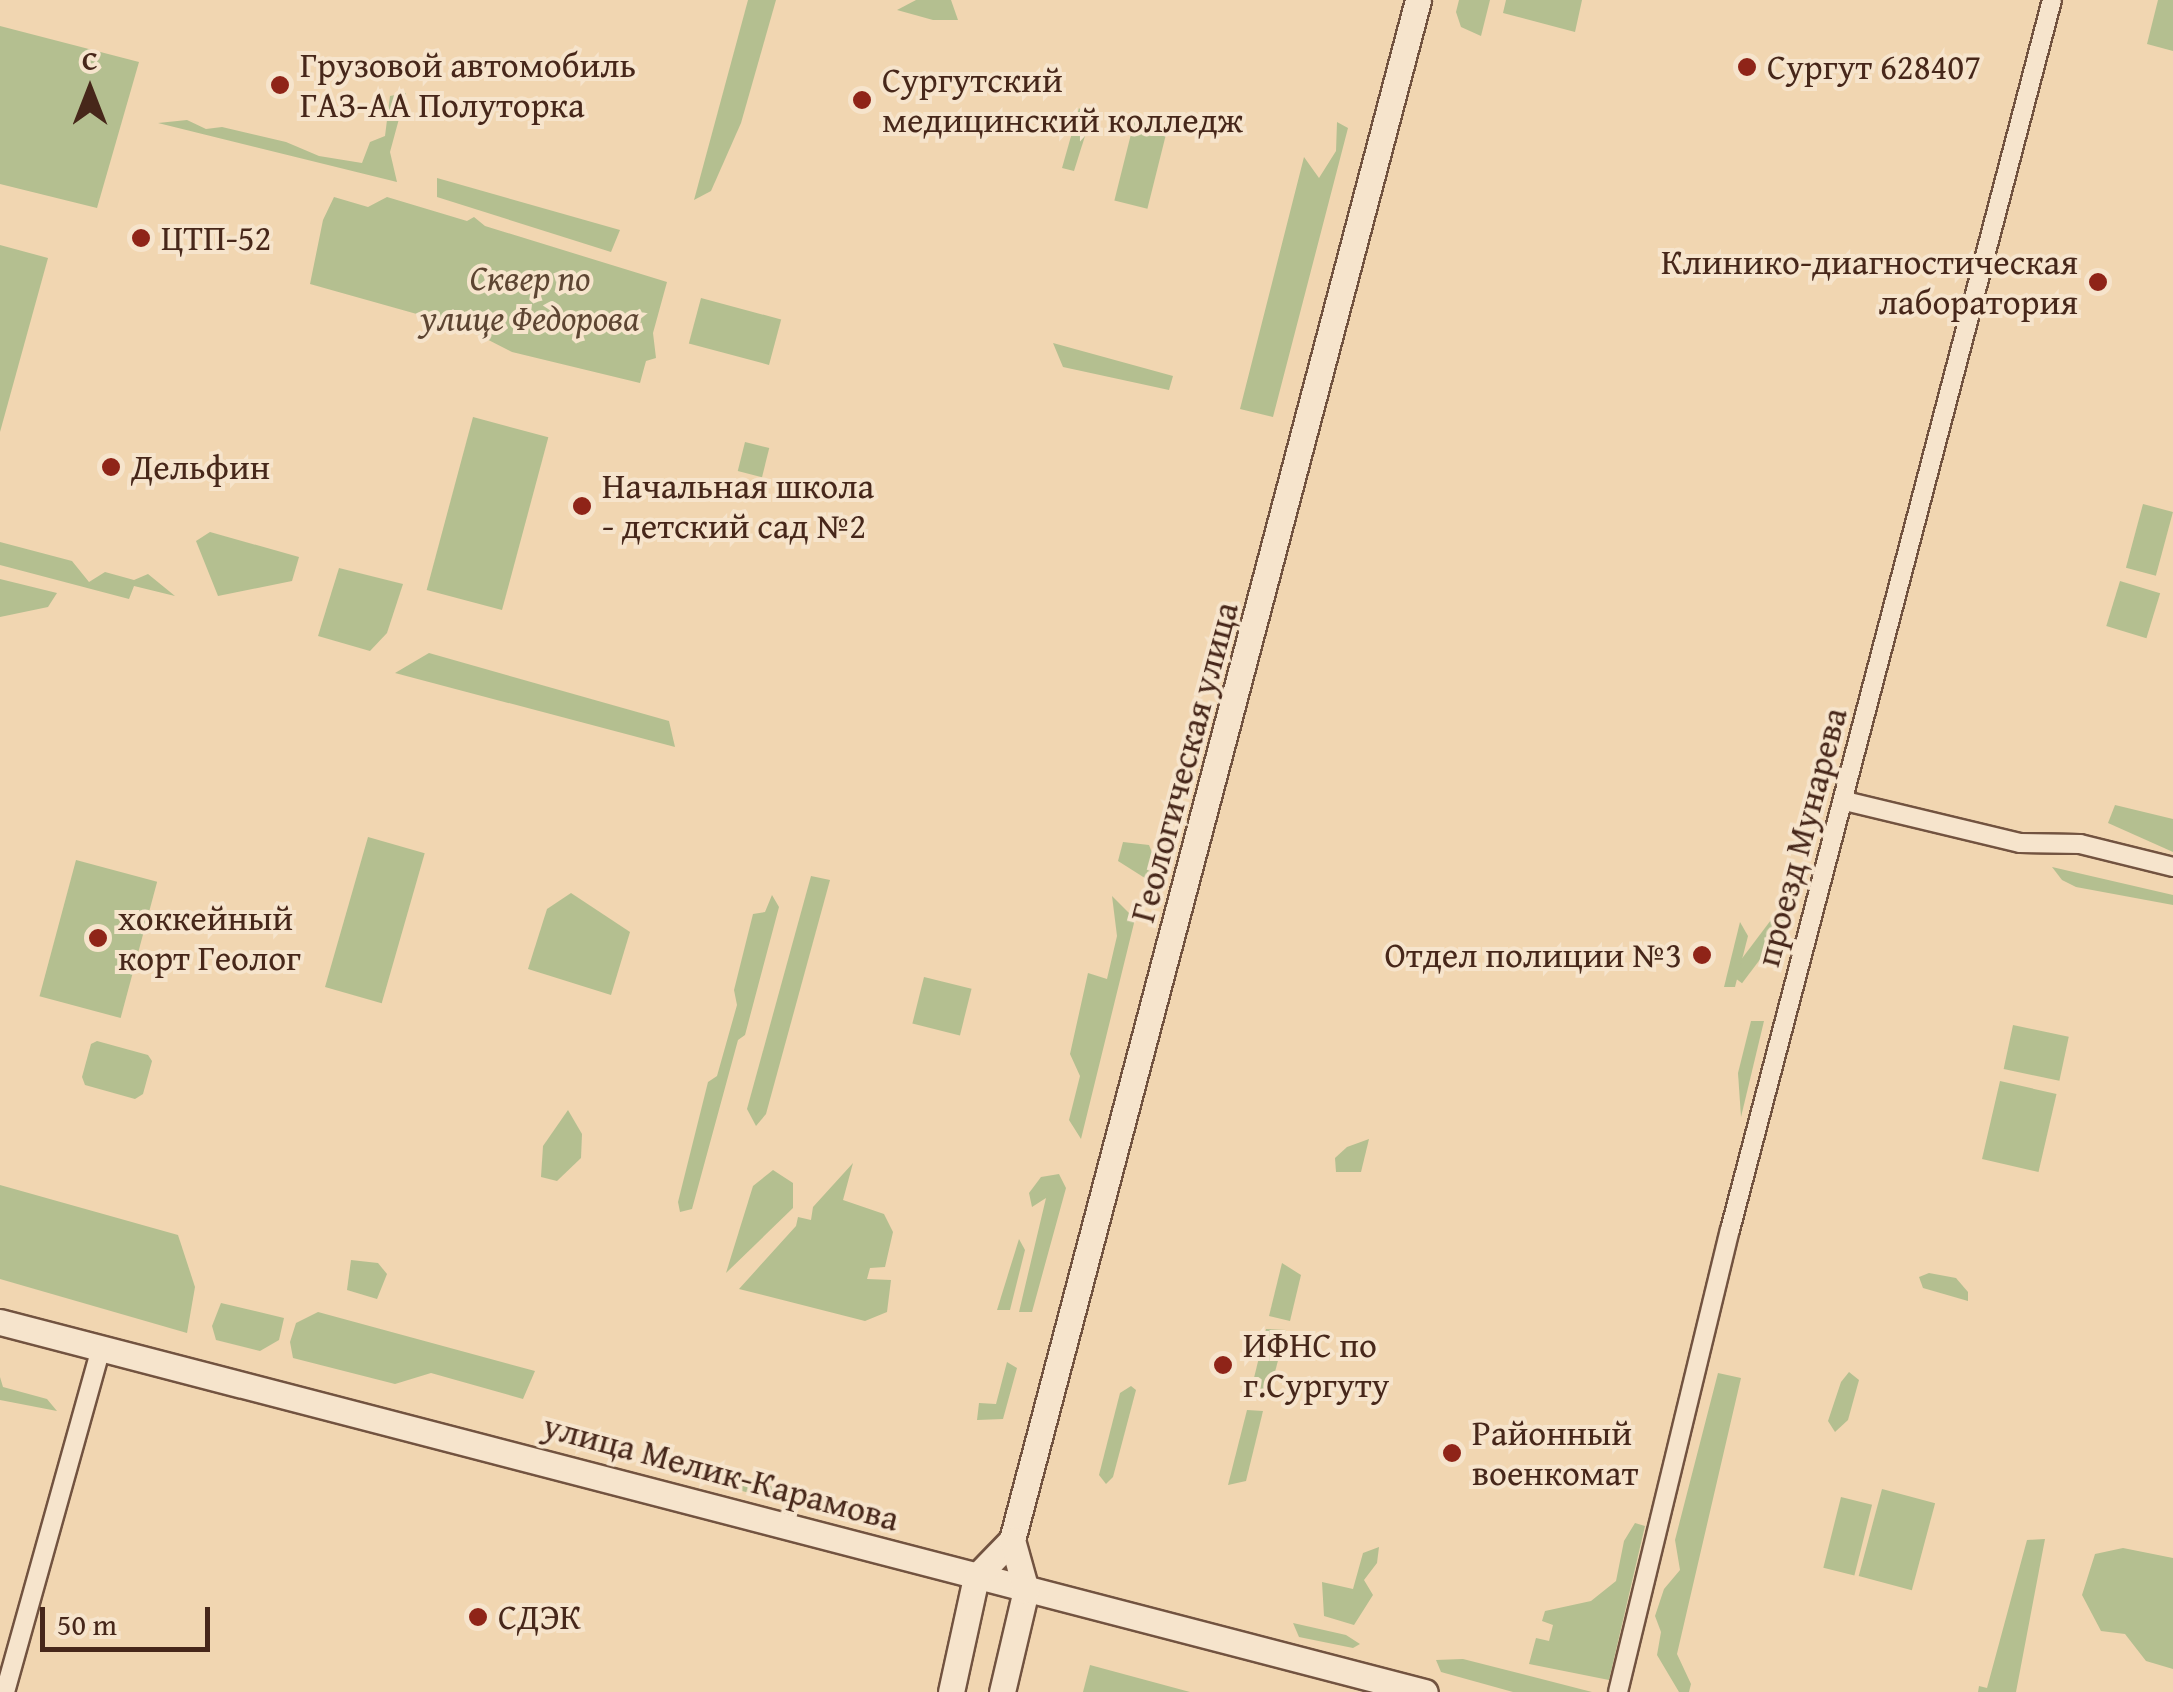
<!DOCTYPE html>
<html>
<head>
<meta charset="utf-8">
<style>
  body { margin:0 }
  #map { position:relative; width:2173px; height:1692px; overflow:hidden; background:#f1d6b1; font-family:"Gentium Book Plus",serif }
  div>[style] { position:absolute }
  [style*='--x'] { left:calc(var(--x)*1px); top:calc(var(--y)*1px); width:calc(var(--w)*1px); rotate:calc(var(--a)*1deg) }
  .green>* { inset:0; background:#b4bf90; transform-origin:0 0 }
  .roads { filter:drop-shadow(2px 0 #725340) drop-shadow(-2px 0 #725340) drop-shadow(0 2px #725340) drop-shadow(0 -2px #725340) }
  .minor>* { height:18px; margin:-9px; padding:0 9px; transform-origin:9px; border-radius:9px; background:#f6e4cc }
  .secondary>* { height:25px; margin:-12.5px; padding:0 12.5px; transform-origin:12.5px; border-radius:12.5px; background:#f6e4cc }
  .dots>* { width:28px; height:28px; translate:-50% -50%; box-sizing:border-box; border:5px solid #f6e4cc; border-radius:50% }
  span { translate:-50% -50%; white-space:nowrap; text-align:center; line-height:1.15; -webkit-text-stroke:8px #f6e4cc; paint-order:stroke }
  .poi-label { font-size:35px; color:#47271a }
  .left { translate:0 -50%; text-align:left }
  .right { translate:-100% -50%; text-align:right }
  .park-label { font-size:35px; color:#5d4532; font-style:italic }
  .street-label { font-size:35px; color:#47271a }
  .north { position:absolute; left:40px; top:40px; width:100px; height:100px; -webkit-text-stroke:8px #f6e4cc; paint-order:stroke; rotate:0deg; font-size:28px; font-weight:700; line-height:40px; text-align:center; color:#47271a }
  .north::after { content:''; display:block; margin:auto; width:35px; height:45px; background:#47271a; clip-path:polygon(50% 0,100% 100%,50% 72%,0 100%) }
  .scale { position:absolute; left:40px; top:1607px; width:170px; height:45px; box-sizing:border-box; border:5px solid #47271a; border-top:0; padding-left:12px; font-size:30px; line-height:35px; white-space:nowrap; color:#47271a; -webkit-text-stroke:8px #f6e4cc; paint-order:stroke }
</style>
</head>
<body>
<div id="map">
  <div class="green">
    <i style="clip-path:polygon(748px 0,776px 0,741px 123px,711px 191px,694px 200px)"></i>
    <i style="clip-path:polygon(916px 0,951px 0,958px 20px,933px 20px,897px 10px)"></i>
    <i style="clip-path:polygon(1459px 0,1490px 0,1481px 36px,1461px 27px,1456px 12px)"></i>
    <i style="clip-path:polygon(1506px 0,1582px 0,1575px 32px,1503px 13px)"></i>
    <i style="clip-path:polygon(2158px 0,2173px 0,2173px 51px,2147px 44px)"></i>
    <i style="clip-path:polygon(0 26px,139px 62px,97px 208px,0 184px)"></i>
    <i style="clip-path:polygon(406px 93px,390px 152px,397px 182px,158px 123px,187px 120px,206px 129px,222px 127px,286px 142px,319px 156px,362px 163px,370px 142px,385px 136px,390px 96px)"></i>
    <i style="clip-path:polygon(1079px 108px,1090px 120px,1074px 171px,1062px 168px)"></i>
    <i style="left:1134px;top:122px;width:34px;height:81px;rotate:14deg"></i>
    <i style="clip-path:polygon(1337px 122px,1348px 128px,1273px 417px,1240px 409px,1304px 157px,1319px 178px,1336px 151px)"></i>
    <i style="clip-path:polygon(437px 178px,620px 230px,611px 252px,437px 197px)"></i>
    <i style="clip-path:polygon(334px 197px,368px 207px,387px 197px,467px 221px,474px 217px,485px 226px,667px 282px,653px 333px,656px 358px,646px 361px,640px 383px,512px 352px,463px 327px,310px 284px,323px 220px)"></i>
    <i style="clip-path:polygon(0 245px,48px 258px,0 432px)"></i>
    <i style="left:701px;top:298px;width:83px;height:47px;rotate:15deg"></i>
    <i style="clip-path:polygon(1053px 343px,1173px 376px,1169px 390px,1063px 367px)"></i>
    <i style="left:473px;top:417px;width:78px;height:179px;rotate:15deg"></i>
    <i style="left:745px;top:442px;width:25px;height:30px;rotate:14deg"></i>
    <i style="left:2143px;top:504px;width:31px;height:66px;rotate:15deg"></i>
    <i style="clip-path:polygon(210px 532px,299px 557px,292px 581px,218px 596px,196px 541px)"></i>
    <i style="clip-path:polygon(0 542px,72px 561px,89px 582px,105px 572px,134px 580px,148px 574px,175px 596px,134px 586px,129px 599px,0 565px)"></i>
    <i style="clip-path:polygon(339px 568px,403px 584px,387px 633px,370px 651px,318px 636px)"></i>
    <i style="clip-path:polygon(0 579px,57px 593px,48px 607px,0 617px)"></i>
    <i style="left:2120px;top:581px;width:42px;height:47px;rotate:17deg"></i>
    <i style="clip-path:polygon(429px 653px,669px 721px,675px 747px,395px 673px)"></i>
    <i style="clip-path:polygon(2115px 805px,2173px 819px,2173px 852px,2108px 823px)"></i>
    <i style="left:368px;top:837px;width:59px;height:156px;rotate:16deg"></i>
    <i style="clip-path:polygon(1123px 842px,1149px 845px,1155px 860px,1148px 880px,1118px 861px)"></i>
    <i style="left:76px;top:860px;width:84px;height:141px;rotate:15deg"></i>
    <i style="clip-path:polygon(2052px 867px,2173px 895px,2173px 905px,2076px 887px,2062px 880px)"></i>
    <i style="clip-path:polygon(811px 876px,830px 880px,766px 1114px,756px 1126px,747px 1109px)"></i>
    <i style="clip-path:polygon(571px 893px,630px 932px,611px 995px,528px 969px,547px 909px)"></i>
    <i style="clip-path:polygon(772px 895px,779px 907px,745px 1035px,738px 1040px,692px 1209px,680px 1212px,678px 1202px,708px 1082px,717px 1076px,737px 1005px,734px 990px,753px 914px,765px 912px)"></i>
    <i style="clip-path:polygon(1112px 896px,1135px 919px,1081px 1139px,1069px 1120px,1080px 1076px,1070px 1054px,1088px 973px,1107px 979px,1117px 936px)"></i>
    <i style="left:1777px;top:912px;width:15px;height:78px;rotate:37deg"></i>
    <i style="clip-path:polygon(1740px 922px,1748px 936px,1735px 987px,1724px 987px)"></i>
    <i style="left:924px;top:977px;width:49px;height:48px;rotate:14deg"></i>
    <i style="clip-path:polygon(1751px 1021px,1764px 1021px,1741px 1117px,1738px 1073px)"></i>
    <i style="left:2013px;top:1025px;width:57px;height:45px;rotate:12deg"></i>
    <i style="clip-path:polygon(97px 1041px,148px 1055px,152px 1061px,143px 1094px,135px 1099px,85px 1085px,82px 1077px,91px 1044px)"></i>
    <i style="left:2000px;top:1081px;width:58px;height:80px;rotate:13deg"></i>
    <i style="clip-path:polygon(568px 1110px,582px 1134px,581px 1158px,557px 1181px,541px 1177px,543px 1146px)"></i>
    <i style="clip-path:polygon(1369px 1139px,1361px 1172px,1336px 1172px,1335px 1158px,1347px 1147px)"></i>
    <i style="clip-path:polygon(853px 1163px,843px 1200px,884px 1214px,893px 1232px,885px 1267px,870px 1268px,867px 1279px,891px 1280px,887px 1312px,865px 1321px,739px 1289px,796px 1226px,798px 1217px,811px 1220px,813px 1207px)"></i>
    <i style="clip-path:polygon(773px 1170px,793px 1183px,793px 1208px,726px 1273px,753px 1186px)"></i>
    <i style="clip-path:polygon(1059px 1174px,1066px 1188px,1032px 1312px,1019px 1312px,1046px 1198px,1032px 1207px,1029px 1193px,1041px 1177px)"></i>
    <i style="clip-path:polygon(0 1185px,178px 1235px,195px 1287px,187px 1333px,0 1279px)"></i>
    <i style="clip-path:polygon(1019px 1239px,1025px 1250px,1010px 1310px,997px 1310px)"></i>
    <i style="clip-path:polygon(351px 1260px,378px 1263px,387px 1274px,377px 1299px,347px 1290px)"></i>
    <i style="clip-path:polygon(1282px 1263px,1301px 1275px,1290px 1321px,1269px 1316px)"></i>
    <i style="clip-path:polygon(1929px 1273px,1956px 1278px,1968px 1292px,1968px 1301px,1923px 1288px,1919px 1277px)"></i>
    <i style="clip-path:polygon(221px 1303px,284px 1318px,279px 1340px,260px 1351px,216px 1340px,212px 1326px)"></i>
    <i style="clip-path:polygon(318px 1312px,535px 1371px,523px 1399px,431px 1373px,395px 1384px,293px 1358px,290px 1342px,296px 1323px)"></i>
    <i style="clip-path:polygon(1266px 1329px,1286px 1330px,1270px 1391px,1251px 1390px)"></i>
    <i style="clip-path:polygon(1007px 1362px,1017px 1368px,1003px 1419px,977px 1420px,979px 1403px,996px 1404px)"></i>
    <i style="clip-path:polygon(1849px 1372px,1859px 1380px,1848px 1420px,1835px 1432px,1828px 1421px,1841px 1382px)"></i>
    <i style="clip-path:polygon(1718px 1373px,1741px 1378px,1677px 1654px,1691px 1684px,1689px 1692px,1679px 1692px,1657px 1655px,1661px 1632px,1655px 1616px,1664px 1589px,1680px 1570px,1675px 1540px)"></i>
    <i style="clip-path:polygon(0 1377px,3px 1387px,47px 1399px,57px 1411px,0 1400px)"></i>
    <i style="clip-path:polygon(1131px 1386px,1136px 1390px,1113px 1477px,1106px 1484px,1099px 1475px,1120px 1393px)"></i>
    <i style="clip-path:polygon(1247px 1410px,1263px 1411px,1246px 1481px,1228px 1485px)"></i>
    <i style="clip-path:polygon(671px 1452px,691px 1463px,846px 1508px,891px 1530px,666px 1471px)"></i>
    <i style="left:1882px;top:1489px;width:55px;height:90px;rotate:15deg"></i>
    <i style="left:1841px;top:1497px;width:32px;height:73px;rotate:14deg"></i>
    <i style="clip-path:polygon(1635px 1523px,1645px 1526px,1609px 1680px,1529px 1664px,1536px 1638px,1549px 1641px,1553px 1625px,1542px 1621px,1545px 1611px,1591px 1601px,1616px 1581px,1624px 1541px)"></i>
    <i style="clip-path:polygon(2045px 1539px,2016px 1692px,1978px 1692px,1979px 1686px,1987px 1688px,2027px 1540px)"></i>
    <i style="clip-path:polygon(1379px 1547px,1377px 1563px,1364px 1580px,1373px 1595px,1354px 1625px,1324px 1616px,1322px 1582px,1353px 1589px,1363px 1553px)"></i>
    <i style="clip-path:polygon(2123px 1548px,2173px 1558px,2173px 1669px,2146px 1661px,2125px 1634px,2101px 1631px,2082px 1595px,2095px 1554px)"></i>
    <i style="clip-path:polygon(1293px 1623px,1346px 1635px,1360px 1644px,1353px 1648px,1299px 1637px)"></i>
    <i style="clip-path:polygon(1462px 1659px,1463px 1659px,1592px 1692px,1513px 1692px,1441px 1672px,1436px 1660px)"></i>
    <i style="clip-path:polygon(1090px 1665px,1190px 1692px,1083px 1692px)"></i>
  </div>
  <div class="roads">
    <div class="minor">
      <i style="--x:1845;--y:801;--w:180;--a:13.5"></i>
      <i style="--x:2020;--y:843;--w:60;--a:1"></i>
      <i style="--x:2080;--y:844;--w:96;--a:13.9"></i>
      <i style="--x:5;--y:1692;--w:357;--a:-74.4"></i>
      <i style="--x:1618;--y:1692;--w:475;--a:-76.4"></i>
      <i style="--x:1730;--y:1230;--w:1271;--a:-75.33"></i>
    </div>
    <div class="secondary">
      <i style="--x:0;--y:1322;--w:1472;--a:14.56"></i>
      <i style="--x:976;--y:1577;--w:52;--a:-45.8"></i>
      <i style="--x:1012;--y:1540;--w:1593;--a:-75.23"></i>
      <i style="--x:951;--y:1692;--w:118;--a:-77.7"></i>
      <i style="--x:1002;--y:1692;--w:105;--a:-76.8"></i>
      <i style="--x:1026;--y:1590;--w:52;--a:-105.6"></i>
    </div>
  </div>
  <div class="dots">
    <i style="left:1747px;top:67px;background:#8f2418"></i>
    <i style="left:280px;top:85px;background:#8f2418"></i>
    <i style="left:862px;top:100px;background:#8f2418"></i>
    <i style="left:141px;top:238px;background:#8f2418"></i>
    <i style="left:2098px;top:282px;background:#8f2418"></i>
    <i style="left:111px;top:467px;background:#8f2418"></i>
    <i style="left:582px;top:506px;background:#8f2418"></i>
    <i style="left:98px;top:938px;background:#8f2418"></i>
    <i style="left:1702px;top:955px;background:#8f2418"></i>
    <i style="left:1223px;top:1365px;background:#8f2418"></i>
    <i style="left:1452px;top:1453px;background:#8f2418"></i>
    <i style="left:478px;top:1617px;background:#8f2418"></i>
  </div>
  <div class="poi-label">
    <span class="left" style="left:300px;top:85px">Грузовой автомобиль<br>ГАЗ-АА Полуторка</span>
    <span class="left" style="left:1767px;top:67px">Сургут 628407</span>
    <span class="left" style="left:882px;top:100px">Сургутский<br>медицинский колледж</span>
    <span class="left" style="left:161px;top:238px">ЦТП-52</span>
    <span class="right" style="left:2078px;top:282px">Клинико-диагностическая<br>лаборатория</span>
    <span class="left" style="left:131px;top:467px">Дельфин</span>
    <span class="left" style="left:602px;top:506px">Начальная школа<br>- детский сад №2</span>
    <span class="left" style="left:118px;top:938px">хоккейный<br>корт Геолог</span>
    <span class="right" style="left:1682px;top:955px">Отдел полиции №3</span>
    <span class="left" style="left:1243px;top:1365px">ИФНС по<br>г.Сургуту</span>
    <span class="left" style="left:1472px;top:1453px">Районный<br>военкомат</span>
    <span class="left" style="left:498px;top:1617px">СДЭК</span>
  </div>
  <div class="park-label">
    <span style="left:530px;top:298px">Сквер по<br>улице Федорова</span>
  </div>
  <div class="street-label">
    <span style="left:1184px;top:762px;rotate:-75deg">Геологическая улица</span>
    <span style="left:1801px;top:837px;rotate:-75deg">проезд Мунарева</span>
    <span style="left:721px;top:1472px;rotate:15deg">улица Мелик-Карамова</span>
  </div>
  <div class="north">С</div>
  <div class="scale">50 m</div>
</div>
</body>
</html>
